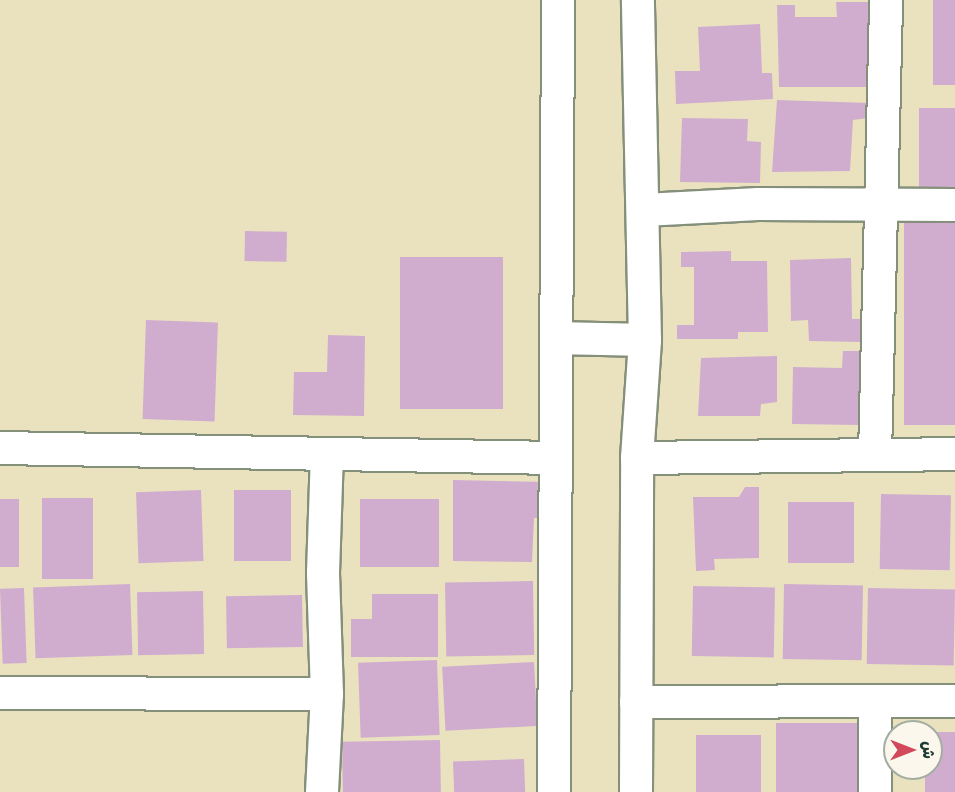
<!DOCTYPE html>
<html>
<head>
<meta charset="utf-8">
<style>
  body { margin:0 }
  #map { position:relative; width:955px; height:792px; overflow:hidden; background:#eae2bf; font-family:Delius,"Playpen Sans Arabic",sans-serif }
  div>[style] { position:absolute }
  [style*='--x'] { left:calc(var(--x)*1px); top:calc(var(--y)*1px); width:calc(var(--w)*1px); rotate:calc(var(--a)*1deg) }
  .building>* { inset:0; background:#d0adcf; transform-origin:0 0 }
  .roads { filter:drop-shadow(2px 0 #84907a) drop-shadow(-2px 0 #84907a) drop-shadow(0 2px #84907a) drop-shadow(0 -2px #84907a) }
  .street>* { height:32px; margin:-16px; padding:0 16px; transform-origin:16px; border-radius:16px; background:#fff }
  span { translate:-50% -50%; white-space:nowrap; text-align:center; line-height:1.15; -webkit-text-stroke:6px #fbf7ec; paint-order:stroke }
  .north { position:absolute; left:883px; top:720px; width:60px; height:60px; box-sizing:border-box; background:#fbf7ec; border:2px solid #a3ada2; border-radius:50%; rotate:90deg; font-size:16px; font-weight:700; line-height:24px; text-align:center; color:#1f3d34 }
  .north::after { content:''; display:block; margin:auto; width:21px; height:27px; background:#d1495b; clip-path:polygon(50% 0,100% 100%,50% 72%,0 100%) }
</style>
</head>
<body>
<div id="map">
  <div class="building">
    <i style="left:933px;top:0;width:22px;height:85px"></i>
    <i style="clip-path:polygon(836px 2px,875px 2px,874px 87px,779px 87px,777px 5px,795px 5px,795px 17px,837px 17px)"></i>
    <i style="clip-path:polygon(760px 24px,762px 73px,772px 73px,773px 99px,676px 104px,675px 71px,700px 71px,698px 27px)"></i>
    <i style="clip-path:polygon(777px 100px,870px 103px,868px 118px,853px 120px,850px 171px,772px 172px)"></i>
    <i style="left:919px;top:108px;width:36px;height:83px"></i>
    <i style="clip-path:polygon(682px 118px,748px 119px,747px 141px,761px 142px,760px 183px,680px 182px)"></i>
    <i style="left:904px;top:216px;width:51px;height:209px"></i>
    <i style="left:245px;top:231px;width:42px;height:30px;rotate:1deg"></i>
    <i style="clip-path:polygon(731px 251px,731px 261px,767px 261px,768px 332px,738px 332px,738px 339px,677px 339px,677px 325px,694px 325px,694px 267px,681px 267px,681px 252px)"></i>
    <i style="left:503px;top:257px;width:152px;height:103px;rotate:90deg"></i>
    <i style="clip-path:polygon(851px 258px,852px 319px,863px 319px,861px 342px,809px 341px,808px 320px,791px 321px,790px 260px)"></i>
    <i style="left:146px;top:320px;width:72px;height:99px;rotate:2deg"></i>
    <i style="clip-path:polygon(328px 335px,365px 336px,364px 416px,293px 415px,294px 372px,327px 372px)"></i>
    <i style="clip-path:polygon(843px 351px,873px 351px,872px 375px,860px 375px,859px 425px,792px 424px,793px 367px,842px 368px)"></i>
    <i style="clip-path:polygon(777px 356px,777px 402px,761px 404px,760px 416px,698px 416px,701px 358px)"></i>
    <i style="clip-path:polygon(453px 480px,547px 482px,547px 518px,534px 518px,532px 562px,453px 561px)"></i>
    <i style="clip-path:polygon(745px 487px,759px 487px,759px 558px,714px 559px,715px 570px,696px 571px,693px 497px,739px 497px)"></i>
    <i style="left:201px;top:490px;width:71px;height:65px;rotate:88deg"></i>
    <i style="left:234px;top:490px;width:57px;height:71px"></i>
    <i style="left:881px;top:494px;width:70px;height:75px;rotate:1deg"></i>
    <i style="left:42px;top:498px;width:51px;height:81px"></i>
    <i style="left:0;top:499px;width:19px;height:68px"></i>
    <i style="left:439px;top:499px;width:68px;height:79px;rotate:90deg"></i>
    <i style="left:788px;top:502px;width:66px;height:61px"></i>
    <i style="left:533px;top:581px;width:74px;height:88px;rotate:89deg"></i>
    <i style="left:130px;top:584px;width:71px;height:97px;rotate:88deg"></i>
    <i style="left:784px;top:584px;width:79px;height:75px;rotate:1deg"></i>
    <i style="left:693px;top:586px;width:82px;height:70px;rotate:1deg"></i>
    <i style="left:24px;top:588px;width:75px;height:24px;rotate:88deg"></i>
    <i style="left:868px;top:588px;width:87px;height:76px;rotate:1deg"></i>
    <i style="left:203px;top:591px;width:63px;height:66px;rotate:89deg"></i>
    <i style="clip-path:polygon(372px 594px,438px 594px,438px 657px,351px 657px,351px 619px,372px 619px)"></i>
    <i style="left:302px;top:595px;width:52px;height:76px;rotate:89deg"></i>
    <i style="left:437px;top:660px;width:75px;height:79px;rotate:88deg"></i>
    <i style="left:534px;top:662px;width:64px;height:92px;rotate:87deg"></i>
    <i style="left:776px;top:723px;width:82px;height:69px"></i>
    <i style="clip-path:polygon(931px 732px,955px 732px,955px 792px,925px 792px,925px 768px,931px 768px)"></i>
    <i style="left:696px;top:735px;width:65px;height:57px"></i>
    <i style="left:440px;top:740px;width:52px;height:98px;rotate:89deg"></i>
    <i style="left:524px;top:759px;width:33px;height:71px;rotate:88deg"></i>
  </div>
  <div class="roads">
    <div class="street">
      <i style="--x:644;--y:210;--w:114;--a:-3"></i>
      <i style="--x:758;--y:204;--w:197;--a:0.3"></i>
      <i style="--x:557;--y:338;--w:88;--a:1.3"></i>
      <i style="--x:0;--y:448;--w:556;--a:1.03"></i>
      <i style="--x:875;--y:455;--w:455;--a:-88.6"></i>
      <i style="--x:637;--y:458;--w:318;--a:-0.7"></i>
      <i style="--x:0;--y:693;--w:327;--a:0.2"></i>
      <i style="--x:636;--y:702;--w:319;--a:-0.2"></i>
      <i style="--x:322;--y:792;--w:98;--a:-87.1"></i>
      <i style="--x:327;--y:694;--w:121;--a:-91.9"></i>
      <i style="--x:323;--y:573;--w:118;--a:-88.1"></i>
      <i style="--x:554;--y:792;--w:792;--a:-89.71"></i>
      <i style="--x:636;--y:792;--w:334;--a:-89.8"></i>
      <i style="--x:637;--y:458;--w:118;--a:-86.1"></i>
      <i style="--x:645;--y:340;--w:340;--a:-91.2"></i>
      <i style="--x:875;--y:792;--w:91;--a:-90"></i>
    </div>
  </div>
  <div class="north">ش</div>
</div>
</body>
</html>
